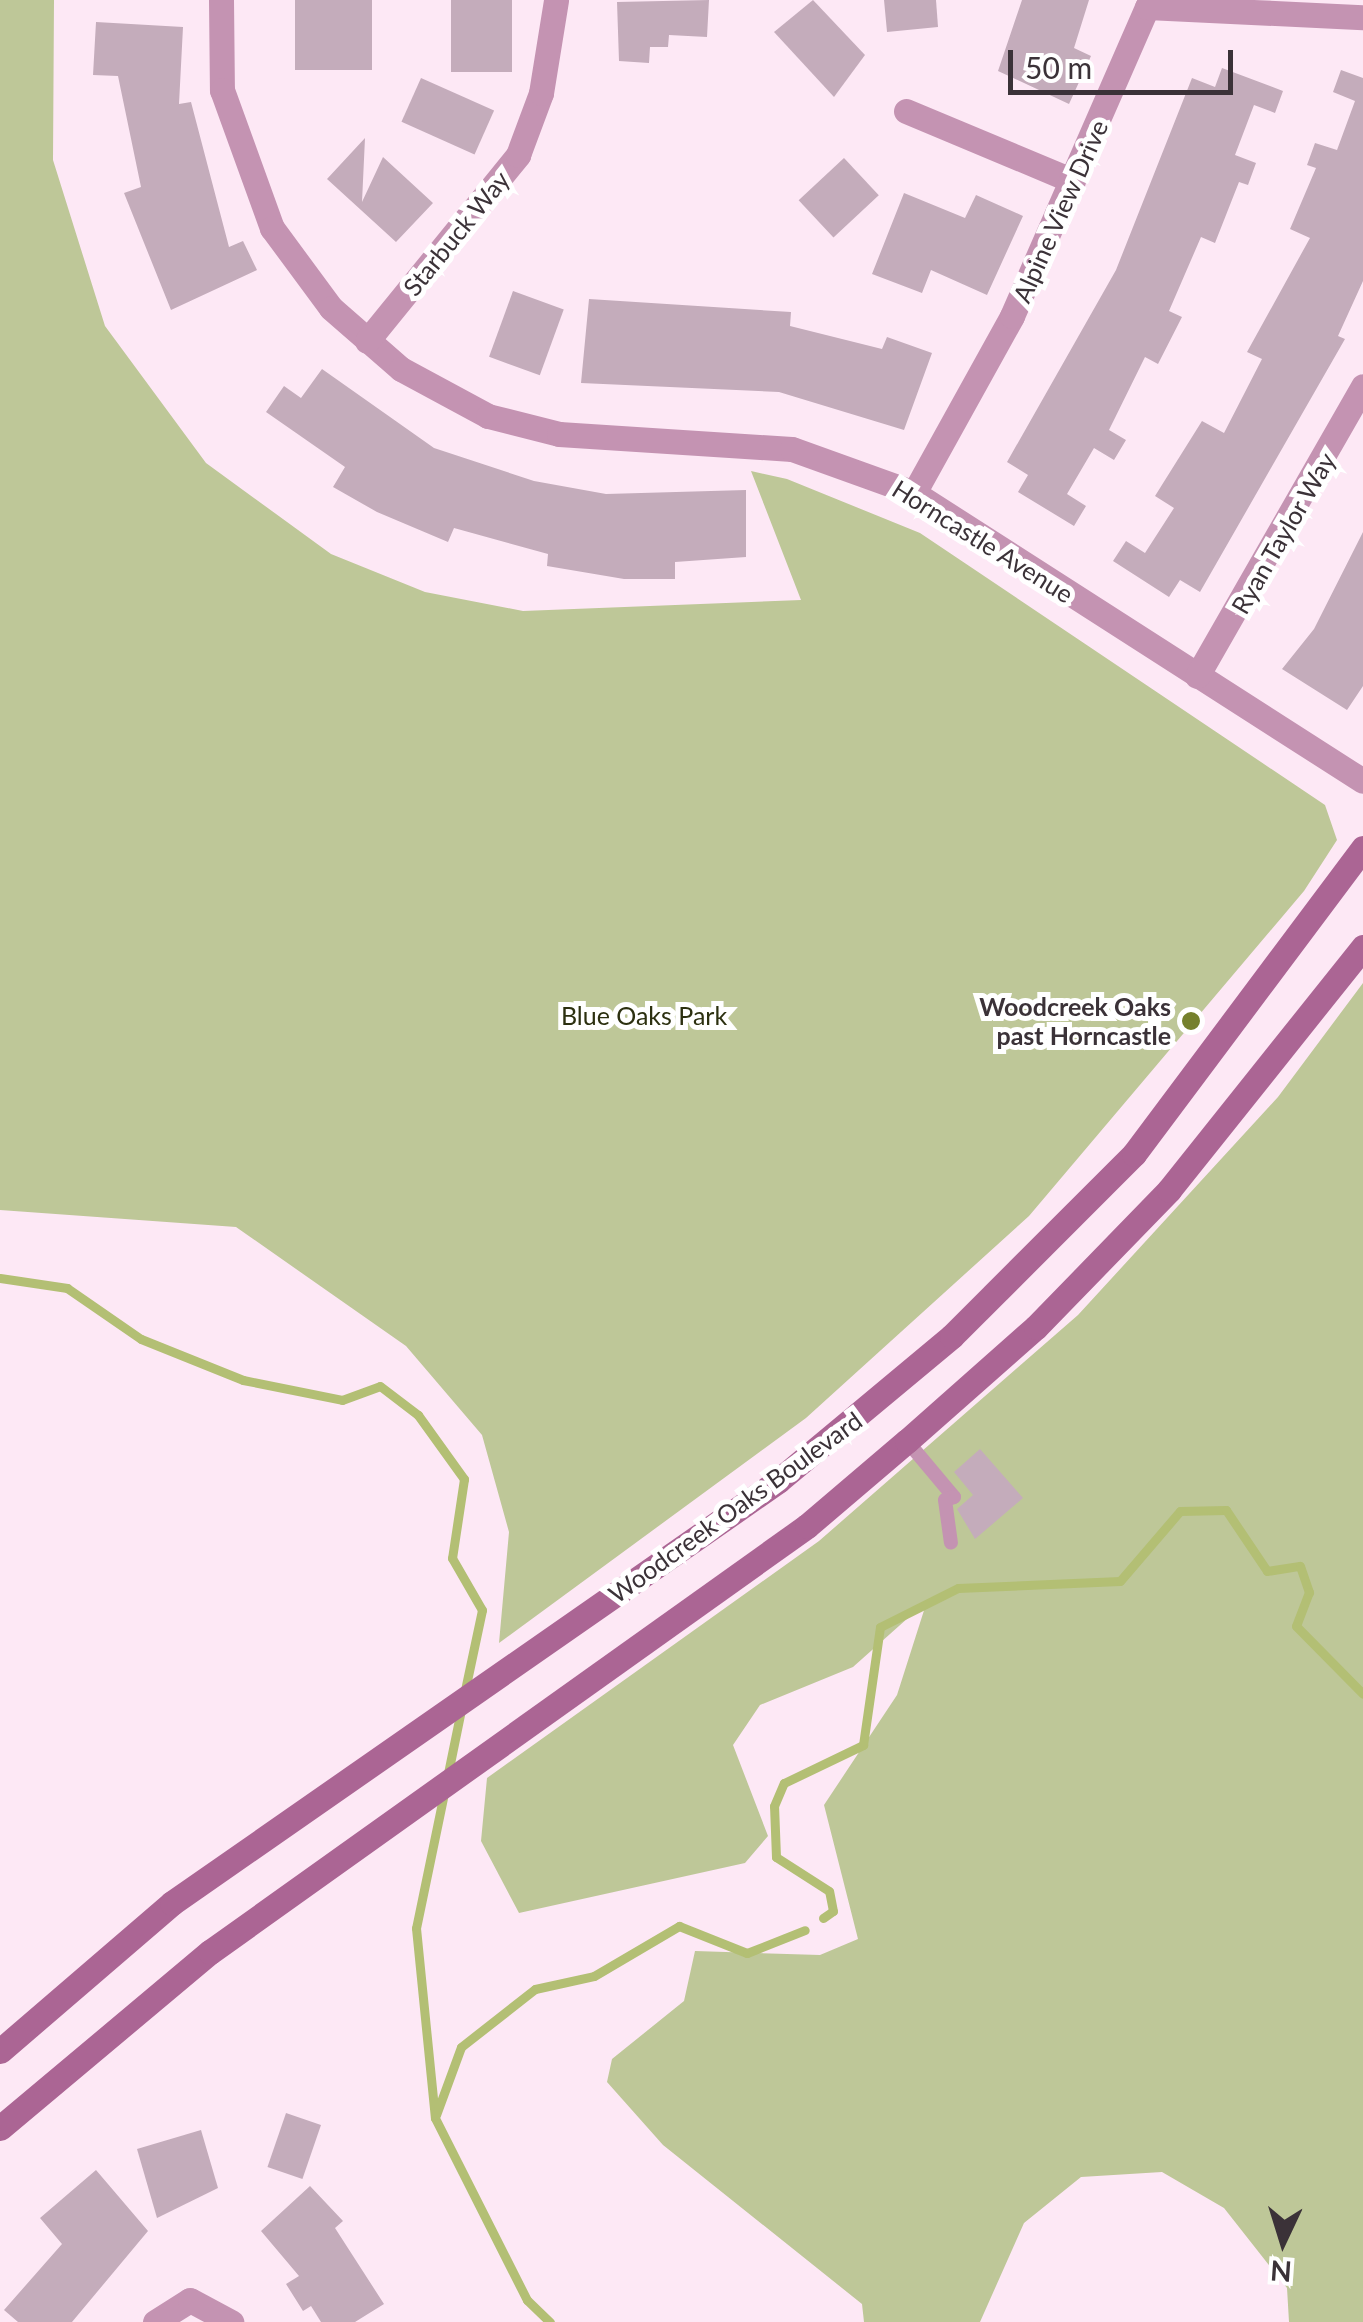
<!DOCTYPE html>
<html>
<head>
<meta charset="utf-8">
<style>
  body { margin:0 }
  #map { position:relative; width:1363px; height:2322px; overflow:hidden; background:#fde8f5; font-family:Lato,sans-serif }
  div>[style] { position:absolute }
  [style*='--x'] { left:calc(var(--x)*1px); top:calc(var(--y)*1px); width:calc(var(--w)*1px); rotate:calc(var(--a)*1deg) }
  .green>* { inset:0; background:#bec798 }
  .stream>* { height:9px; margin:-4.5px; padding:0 4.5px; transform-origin:4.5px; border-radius:4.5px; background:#b3bf74 }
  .building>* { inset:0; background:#c4acbb; transform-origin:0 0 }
  .service>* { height:14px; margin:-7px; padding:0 7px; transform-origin:7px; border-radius:7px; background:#c493b2 }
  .minor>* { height:25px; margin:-12.5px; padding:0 12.5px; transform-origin:12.5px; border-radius:12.5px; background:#c493b2 }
  .secondary>* { height:25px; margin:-12.5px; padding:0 12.5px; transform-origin:12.5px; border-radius:12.5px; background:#ab6594 }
  .dots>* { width:28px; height:28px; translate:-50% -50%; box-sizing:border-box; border:5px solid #fff; border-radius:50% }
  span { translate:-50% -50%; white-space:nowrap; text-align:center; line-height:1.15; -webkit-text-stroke:10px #fff; paint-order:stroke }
  .street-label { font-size:25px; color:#3b3238 }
  .poi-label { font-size:25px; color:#3b3238; font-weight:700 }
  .right { translate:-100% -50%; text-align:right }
  .park-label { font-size:25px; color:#2c3010 }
  .north { position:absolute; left:1233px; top:2192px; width:100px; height:100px; -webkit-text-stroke:8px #fff; paint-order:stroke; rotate:184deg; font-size:28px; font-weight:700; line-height:40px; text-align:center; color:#3b3238 }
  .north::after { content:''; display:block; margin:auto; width:35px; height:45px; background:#3b3238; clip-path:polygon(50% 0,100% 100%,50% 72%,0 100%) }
  .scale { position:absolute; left:1008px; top:50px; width:225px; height:45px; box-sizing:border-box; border:5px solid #3b3238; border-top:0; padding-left:12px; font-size:30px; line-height:35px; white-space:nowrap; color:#3b3238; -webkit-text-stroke:8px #fff; paint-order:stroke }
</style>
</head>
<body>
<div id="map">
  <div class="green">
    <i style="clip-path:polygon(0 0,54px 0,53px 160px,105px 326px,206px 463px,331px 554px,425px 592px,523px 611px,801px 600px,751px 471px,787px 479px,920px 533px,1325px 805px,1337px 840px,1304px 891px,1029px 1216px,806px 1418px,499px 1643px,509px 1532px,482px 1435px,406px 1346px,236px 1227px,0 1210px)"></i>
    <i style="clip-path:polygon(1363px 983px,1363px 2322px,1289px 2322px,1287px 2288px,1224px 2208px,1162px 2172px,1081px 2177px,1024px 2223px,980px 2322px,864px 2322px,862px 2304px,663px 2145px,607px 2082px,612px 2059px,684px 2001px,695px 1951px,820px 1955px,858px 1939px,824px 1805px,897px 1695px,927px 1601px,853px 1667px,760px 1705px,733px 1745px,768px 1836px,745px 1863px,519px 1913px,481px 1841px,487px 1778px,819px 1541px,1078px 1315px,1278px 1097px)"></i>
  </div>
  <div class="stream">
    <i style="--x:0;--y:1278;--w:68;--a:8.5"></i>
    <i style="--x:67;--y:1288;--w:90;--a:34.6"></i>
    <i style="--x:141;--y:1339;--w:110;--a:21.9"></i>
    <i style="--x:243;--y:1380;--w:101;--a:11.4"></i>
    <i style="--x:342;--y:1400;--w:40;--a:-20.2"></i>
    <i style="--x:380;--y:1386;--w:48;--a:37.3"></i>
    <i style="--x:418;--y:1415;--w:79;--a:54.3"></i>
    <i style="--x:464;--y:1479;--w:80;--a:98.6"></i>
    <i style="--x:452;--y:1558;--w:60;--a:60"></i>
    <i style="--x:482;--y:1610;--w:82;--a:102"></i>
    <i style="--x:447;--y:1778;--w:69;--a:-78.4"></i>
    <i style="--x:444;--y:1793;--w:138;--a:101.7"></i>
    <i style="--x:416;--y:1928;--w:191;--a:84.3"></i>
    <i style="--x:435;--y:2118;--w:204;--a:63.2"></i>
    <i style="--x:527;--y:2300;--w:32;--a:44"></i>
    <i style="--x:823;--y:1918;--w:12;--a:-35"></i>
    <i style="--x:833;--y:1911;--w:20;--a:-101"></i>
    <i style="--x:829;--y:1891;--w:63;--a:-147.3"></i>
    <i style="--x:776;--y:1857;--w:51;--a:-92.2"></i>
    <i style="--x:774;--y:1806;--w:25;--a:-67"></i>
    <i style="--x:784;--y:1783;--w:88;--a:-25.7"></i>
    <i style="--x:863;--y:1745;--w:119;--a:-81.8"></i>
    <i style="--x:880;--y:1627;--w:87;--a:-26.6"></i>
    <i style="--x:958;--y:1588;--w:162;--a:-2.5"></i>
    <i style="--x:1120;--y:1581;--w:92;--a:-49.4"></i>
    <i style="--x:1180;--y:1511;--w:46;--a:-1.2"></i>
    <i style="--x:1226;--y:1510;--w:73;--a:56.1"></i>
    <i style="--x:1267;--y:1571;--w:33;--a:-9"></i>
    <i style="--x:1300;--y:1566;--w:28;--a:71"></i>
    <i style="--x:1309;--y:1592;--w:36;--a:111"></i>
    <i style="--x:1296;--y:1626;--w:95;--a:45.4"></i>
    <i style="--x:436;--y:2115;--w:72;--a:-69.8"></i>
    <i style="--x:461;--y:2047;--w:94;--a:-38.1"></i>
    <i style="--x:535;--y:1989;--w:60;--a:-12.4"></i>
    <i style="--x:594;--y:1976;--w:99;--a:-30.5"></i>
    <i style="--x:679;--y:1926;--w:73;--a:21.7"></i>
    <i style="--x:747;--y:1953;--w:62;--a:-21.6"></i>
  </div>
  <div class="building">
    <i style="left:295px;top:0;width:77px;height:70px"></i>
    <i style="left:451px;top:0;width:61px;height:72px"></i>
    <i style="clip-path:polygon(709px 0,707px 37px,669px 35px,668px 47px,650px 47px,649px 63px,619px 61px,617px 2px)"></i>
    <i style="clip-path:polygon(813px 0,865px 55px,834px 97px,774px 32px)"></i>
    <i style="clip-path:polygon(884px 0,936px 0,938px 27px,887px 32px)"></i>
    <i style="clip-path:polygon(1022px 0,1089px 0,1074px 48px,1091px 56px,1069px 104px,998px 71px)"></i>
    <i style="clip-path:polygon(96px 22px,183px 27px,179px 104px,191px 102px,229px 247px,243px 241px,257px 270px,171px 310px,124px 193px,141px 187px,118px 76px,93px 75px)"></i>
    <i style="clip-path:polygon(1222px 68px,1283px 91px,1275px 113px,1254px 105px,1235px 155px,1256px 163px,1248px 185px,1239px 182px,1215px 243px,1201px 237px,1169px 311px,1182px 317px,1158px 364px,1145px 357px,1109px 430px,1126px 440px,1114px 460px,1094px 448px,1067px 494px,1086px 506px,1074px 526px,1018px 492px,1028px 475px,1007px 462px,1116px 270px,1192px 78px,1215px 87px)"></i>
    <i style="clip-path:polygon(1341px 70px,1363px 78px,1363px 281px,1338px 336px,1345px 339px,1200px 592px,1180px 580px,1169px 597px,1113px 561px,1126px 541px,1145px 553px,1174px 508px,1155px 496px,1202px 421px,1224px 433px,1262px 359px,1247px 352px,1310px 238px,1290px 229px,1316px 168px,1307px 165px,1315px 143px,1337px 150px,1355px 101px,1333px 92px)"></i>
    <i style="left:421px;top:78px;width:80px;height:48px;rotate:24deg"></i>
    <i style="clip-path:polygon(365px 138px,362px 202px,383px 157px,433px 203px,396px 242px,327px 179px)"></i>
    <i style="left:844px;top:158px;width:51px;height:62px;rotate:47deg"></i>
    <i style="clip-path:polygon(904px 193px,965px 218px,976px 195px,1023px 216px,987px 295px,931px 270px,922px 293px,872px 274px)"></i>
    <i style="left:513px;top:291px;width:54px;height:70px;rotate:20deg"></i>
    <i style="clip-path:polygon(589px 299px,791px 312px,790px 326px,882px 349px,887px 337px,932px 353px,904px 430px,779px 392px,581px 383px)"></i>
    <i style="clip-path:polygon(322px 369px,434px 448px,534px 481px,606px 494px,746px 490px,746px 557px,675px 562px,675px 579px,624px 579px,547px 566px,548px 554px,454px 528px,448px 542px,377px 512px,333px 487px,345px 467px,266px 412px,284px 386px,301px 398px)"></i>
    <i style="clip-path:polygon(1363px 532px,1363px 686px,1347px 710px,1282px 669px,1314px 629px)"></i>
    <i style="clip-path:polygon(980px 1449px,1023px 1498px,975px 1539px,957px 1509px,973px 1495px,954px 1472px)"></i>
    <i style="left:286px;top:2113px;width:37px;height:57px;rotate:19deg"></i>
    <i style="clip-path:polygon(201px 2130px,218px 2188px,157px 2218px,137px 2149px)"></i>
    <i style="clip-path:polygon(96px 2170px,148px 2231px,72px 2322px,18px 2322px,4px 2310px,62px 2244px,40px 2218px)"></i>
    <i style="clip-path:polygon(310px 2186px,343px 2221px,335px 2228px,384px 2304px,355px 2322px,321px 2322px,311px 2306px,303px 2311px,286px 2284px,299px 2276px,261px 2231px)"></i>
  </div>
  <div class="service">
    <i style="--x:907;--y:1441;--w:73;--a:50"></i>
    <i style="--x:954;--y:1497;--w:9;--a:162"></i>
    <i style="--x:945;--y:1500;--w:43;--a:82.1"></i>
  </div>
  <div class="minor">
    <i style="--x:221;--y:0;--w:90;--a:89.4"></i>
    <i style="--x:222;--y:90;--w:147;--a:70.1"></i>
    <i style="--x:272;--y:228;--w:99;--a:53.6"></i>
    <i style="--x:331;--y:308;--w:93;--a:41.1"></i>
    <i style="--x:401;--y:369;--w:99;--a:28.4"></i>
    <i style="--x:488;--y:416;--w:73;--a:14.2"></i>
    <i style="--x:559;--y:434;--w:233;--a:3.7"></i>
    <i style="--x:792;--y:449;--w:130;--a:19.8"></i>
    <i style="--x:914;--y:493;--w:533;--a:32.68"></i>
    <i style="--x:906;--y:111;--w:181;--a:22.7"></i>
    <i style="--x:367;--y:341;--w:240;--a:-50.9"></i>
    <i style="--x:518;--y:155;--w:66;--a:-69.6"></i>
    <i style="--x:541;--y:93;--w:94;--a:-80.8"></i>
    <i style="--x:914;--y:493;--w:202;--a:-61"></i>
    <i style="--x:1012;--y:316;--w:337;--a:-66.4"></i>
    <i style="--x:1147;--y:7;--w:216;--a:2.7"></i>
    <i style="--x:1197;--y:676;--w:334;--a:-60.2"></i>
    <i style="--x:155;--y:2322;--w:41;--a:-32.2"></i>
    <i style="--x:190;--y:2300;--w:47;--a:28.2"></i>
  </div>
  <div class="secondary">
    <i style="--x:0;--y:2051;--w:227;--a:-40.7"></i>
    <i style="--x:172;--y:1903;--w:738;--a:-34.85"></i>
    <i style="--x:778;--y:1481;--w:226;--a:-39.8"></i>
    <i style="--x:952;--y:1336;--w:257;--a:-45"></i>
    <i style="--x:1134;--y:1154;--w:382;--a:-53.2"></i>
    <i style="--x:0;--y:2128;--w:274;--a:-40"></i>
    <i style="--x:210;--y:1952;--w:733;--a:-35.51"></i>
    <i style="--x:807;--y:1526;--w:131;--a:-40.4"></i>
    <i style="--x:907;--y:1441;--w:172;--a:-41.5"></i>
    <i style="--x:1036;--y:1327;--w:191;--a:-45.8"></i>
    <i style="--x:1169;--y:1190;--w:311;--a:-51.4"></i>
  </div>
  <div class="dots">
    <i style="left:1191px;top:1021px;background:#75802d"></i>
  </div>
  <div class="street-label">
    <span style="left:1060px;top:211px;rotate:-66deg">Alpine View Drive</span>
    <span style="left:456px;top:233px;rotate:-51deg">Starbuck Way</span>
    <span style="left:1283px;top:533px;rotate:-60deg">Ryan Taylor Way</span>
    <span style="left:983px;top:541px;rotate:32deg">Horncastle Avenue</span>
    <span style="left:735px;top:1507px;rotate:-36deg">Woodcreek Oaks Boulevard</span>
  </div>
  <div class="poi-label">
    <span class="right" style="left:1171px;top:1021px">Woodcreek Oaks<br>past Horncastle</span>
  </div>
  <div class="park-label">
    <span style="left:644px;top:1015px">Blue Oaks Park</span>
  </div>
  <div class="north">N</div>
  <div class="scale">50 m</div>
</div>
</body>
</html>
